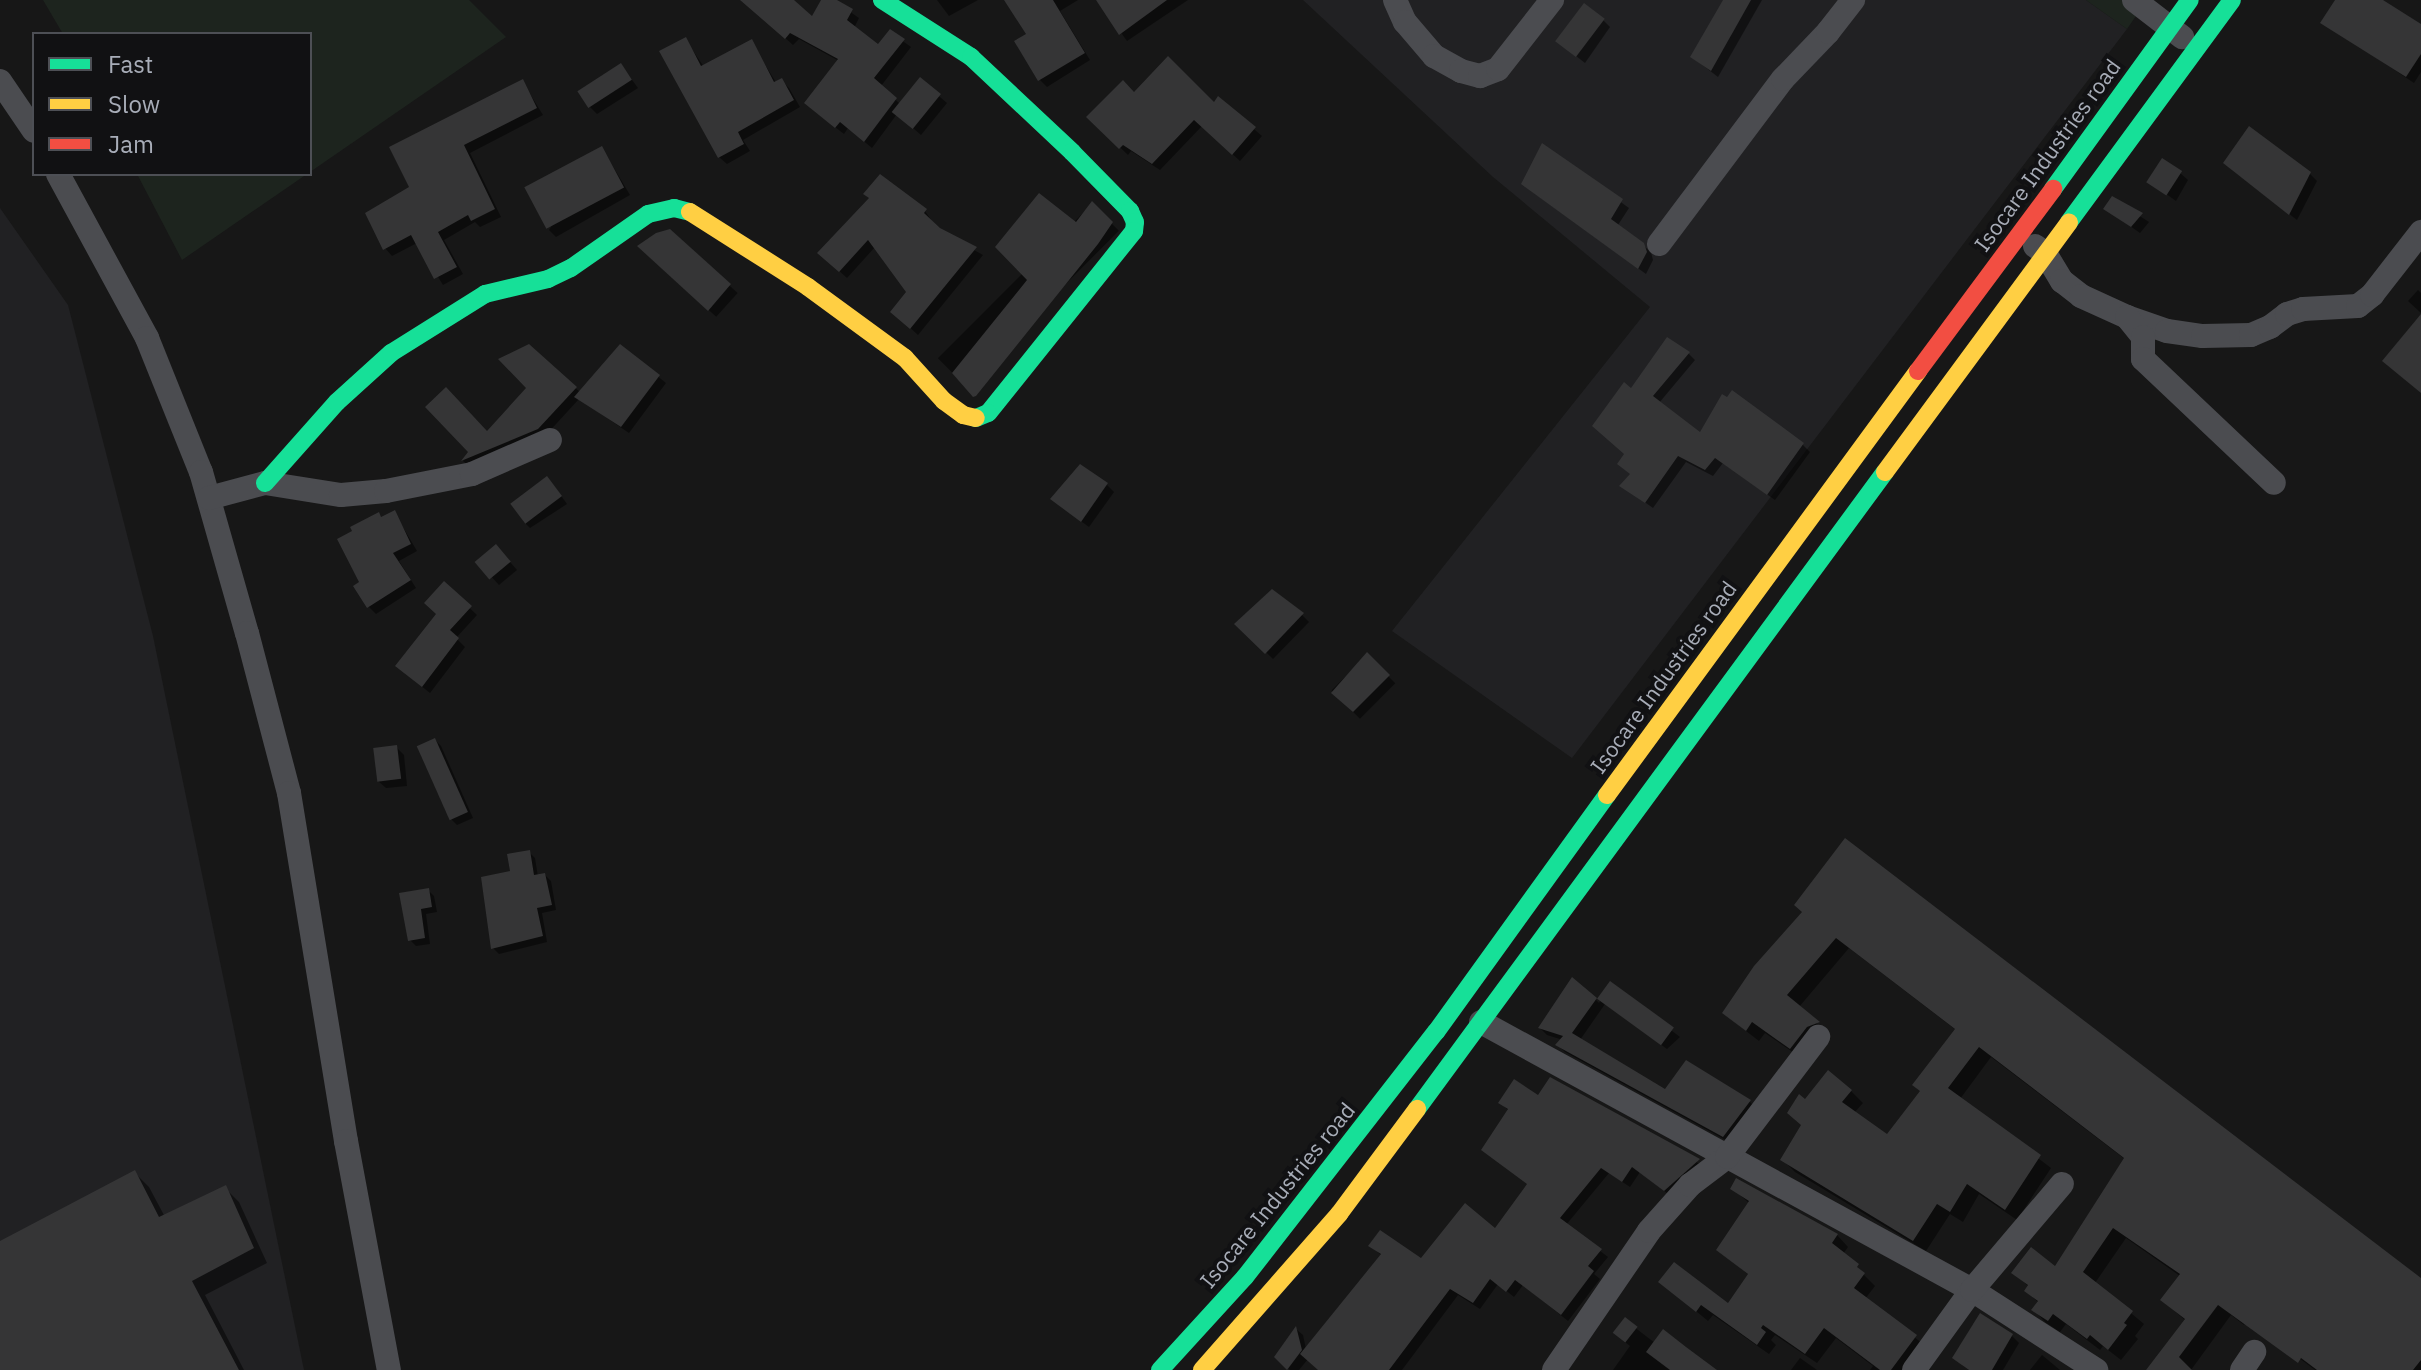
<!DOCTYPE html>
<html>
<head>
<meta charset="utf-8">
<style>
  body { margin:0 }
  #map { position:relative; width:2421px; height:1370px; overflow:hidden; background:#171717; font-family:"IBM Plex Sans",sans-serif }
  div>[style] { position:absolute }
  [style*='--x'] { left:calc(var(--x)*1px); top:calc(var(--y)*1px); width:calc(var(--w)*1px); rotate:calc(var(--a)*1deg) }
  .built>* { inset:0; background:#212123 }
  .green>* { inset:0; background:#1d241e }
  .shadow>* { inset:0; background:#0007; transform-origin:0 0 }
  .building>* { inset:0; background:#353536; transform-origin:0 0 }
  .street>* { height:24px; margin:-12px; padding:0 12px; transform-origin:12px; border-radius:12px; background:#4b4c50 }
  .fast>* { height:18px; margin:-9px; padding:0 9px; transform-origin:9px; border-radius:9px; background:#16e098 }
  .slow>* { height:18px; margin:-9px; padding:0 9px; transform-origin:9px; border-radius:9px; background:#ffcf43 }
  .jam>* { height:18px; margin:-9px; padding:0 9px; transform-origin:9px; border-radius:9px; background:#f24e42 }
  span { translate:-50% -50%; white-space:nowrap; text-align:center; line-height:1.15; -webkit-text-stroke:8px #111113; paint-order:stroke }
  .street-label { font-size:22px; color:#a8adb8 }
  .legend { position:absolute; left:32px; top:32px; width:280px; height:144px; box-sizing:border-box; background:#111113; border:2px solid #4d4f55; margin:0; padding:10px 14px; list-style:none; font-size:24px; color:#a8adb8 }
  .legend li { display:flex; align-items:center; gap:16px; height:40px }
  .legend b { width:40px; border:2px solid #4d4f55 }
</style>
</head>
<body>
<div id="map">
  <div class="built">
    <i style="clip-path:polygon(1303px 0,2086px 0,2127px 29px,1572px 758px,1392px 631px,1650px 307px,1493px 177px)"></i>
    <i style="clip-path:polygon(0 208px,68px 305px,153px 636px,304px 1370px,0 1370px)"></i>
  </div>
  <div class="green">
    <i style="clip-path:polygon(43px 0,469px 0,506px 37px,310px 172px,310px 34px,63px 34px)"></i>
    <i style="clip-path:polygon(2086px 0,2147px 0,2127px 29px)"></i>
    <i style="clip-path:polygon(137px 174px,307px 174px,182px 260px)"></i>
  </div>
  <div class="shadow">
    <i style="clip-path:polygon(751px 0,791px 0,813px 19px,823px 0,833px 0,859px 18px,854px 28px,879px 47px,890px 32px,911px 47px,881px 86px,900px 104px,920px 80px,947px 103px,921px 135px,897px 114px,872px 148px,848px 128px,844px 134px,813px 110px,839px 61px,799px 39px,793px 45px,755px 11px)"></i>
    <i style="clip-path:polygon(937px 0,978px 0,949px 16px)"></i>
    <i style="clip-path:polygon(1006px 0,1078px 0,1060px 11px,1090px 60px,1047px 87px,1040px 80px,1029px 34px)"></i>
    <i style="clip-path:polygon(1098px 0,1188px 0,1127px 41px)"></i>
    <i style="clip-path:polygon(1726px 0,1762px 0,1718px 77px,1692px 57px)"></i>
    <i style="clip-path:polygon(2337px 0,2379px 0,2421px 26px,2421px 72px,2414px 83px,2323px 22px)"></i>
    <i style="clip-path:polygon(1603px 20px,1610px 27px,1585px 63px,1558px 42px)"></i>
    <i style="clip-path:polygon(685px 39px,704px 67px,751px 42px,777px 84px,782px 81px,789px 88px,800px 107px,743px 140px,750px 151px,727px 164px,719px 157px)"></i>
    <i style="clip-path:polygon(621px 65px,638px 88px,597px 114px,590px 107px)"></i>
    <i style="clip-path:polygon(522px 81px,543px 115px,470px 153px,501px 217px,480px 227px,475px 222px,444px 240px,463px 274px,443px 285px,417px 243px,392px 256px,385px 248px,412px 188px)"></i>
    <i style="clip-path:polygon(1134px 94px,1214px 105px,1219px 99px,1262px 136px,1240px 161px,1202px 126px,1160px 170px,1131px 151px,1128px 155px,1089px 117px)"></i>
    <i style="clip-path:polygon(1543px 146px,1629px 208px,1618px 225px,1651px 252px,1653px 260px,1646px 274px,1531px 191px)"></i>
    <i style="clip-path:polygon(602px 148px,630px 195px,556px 237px,549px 230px)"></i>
    <i style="clip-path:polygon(2232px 170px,2310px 174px,2317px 181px,2297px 220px)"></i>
    <i style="clip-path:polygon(2180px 173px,2188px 180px,2176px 201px,2151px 183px)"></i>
    <i style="clip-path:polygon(2113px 199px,2149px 222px,2140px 233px,2106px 209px)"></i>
    <i style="left:1092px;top:204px;width:38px;height:218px;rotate:45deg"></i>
    <i style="clip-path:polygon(925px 211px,938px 230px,983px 255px,918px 335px,893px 312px,909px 292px,875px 247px,847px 278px,827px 260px)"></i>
    <i style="left:670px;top:232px;width:91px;height:32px;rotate:42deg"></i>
    <i style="clip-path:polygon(2418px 290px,2421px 293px,2421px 313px,2408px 301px)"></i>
    <i style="clip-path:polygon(528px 346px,581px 393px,620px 346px,666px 383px,629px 433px,579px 399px,545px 436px,470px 467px,463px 461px,529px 388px)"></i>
    <i style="clip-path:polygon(1688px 353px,1695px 360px,1659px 403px,1701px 435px,1803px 445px,1810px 452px,1775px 500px,1723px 463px,1713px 476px,1686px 462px,1653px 508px,1622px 486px,1632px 475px,1626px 454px,1631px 391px)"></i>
    <i style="clip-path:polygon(1107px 485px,1114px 492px,1089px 527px,1060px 506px)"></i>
    <i style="clip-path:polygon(554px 486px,567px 504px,530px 528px,523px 521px)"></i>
    <i style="clip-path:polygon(394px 512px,417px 551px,399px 561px,416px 588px,376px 614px,368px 606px,362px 583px,382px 518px)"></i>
    <i style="clip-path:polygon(503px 554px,517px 570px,499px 585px,478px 562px)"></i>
    <i style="clip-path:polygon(444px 584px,477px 615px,456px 638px,465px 647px,430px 693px,405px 673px,438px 614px)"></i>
    <i style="clip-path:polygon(1302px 615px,1309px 622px,1273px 659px,1237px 624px)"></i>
    <i style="left:1367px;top:655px;width:40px;height:50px;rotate:45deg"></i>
    <i style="clip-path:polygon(435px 740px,441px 746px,473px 818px,457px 825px,451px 819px)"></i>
    <i style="clip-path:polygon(396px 747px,404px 755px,407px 786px,386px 788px,378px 781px)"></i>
    <i style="clip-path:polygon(529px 852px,535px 858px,538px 877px,545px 875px,551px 881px,556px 910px,542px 913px,547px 942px,499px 954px,493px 948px,512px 873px)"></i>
    <i style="clip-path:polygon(428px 890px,434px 896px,437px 912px,426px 914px,430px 944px,416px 946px,410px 940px,402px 895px)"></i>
    <i style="clip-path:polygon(1804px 912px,2421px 1281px,2421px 1370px,2315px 1370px,2248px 1320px,2244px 1325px,2231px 1315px,2191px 1370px,2149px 1370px,2186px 1321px,2162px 1300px,2180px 1276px,2126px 1238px,2095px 1283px,2144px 1324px,2135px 1336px,2138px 1339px,2121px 1360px,2103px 1346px,2100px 1350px,2066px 1324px,2060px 1332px,2045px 1322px,2034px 1310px,2039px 1303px,2026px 1291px,2029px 1287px,2014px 1272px,2055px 1269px,2126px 1160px,1991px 1057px,1960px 1099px,2051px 1168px,2017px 1220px,1979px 1194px,1963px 1222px,1950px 1214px,1926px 1251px,1795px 1172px,1783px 1160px,1802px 1126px,1805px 1101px,1851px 1091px,1863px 1103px,1854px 1113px,1887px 1137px,1922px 1092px,1956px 1030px,1849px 948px,1799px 1007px,1829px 1035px,1803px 1059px,1765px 1033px,1759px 1041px,1737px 1024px,1725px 1012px)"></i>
    <i style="clip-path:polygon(1611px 984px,1680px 1037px,1667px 1049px,1605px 1004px,1580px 1040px,1666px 1092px,1687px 1063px,1750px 1102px,1757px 1109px,1731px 1143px,1565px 1052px,1558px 1045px,1563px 1040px,1547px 1035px,1540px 1028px,1595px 999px,1599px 1003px)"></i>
    <i style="clip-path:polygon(1551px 1079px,1705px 1167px,1672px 1197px,1640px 1172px,1630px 1187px,1609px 1173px,1566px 1225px,1608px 1257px,1594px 1274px,1600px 1279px,1568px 1321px,1523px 1285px,1514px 1297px,1498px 1284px,1480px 1309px,1458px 1295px,1402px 1370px,1320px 1370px,1308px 1359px,1299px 1370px,1290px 1370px,1276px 1357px,1296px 1329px,1303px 1335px,1306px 1349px,1382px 1256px,1371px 1246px,1421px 1260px,1496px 1231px,1529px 1185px,1508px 1110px,1501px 1103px,1538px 1098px)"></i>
    <i style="clip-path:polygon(135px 1173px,149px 1187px,165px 1217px,225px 1188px,239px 1202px,267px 1263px,205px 1295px,244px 1370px,0 1370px,0 1244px)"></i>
    <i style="clip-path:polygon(1732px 1188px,1837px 1235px,1848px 1247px,1843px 1254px,1875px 1286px,1865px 1299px,1927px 1347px,1910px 1370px,1870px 1370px,1873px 1366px,1836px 1338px,1817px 1363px,1775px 1335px,1771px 1340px,1776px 1345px,1769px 1354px,1713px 1315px,1708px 1321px,1661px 1282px,1728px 1306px,1750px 1276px,1719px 1250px,1749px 1203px)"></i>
    <i style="clip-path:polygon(1625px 1320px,1655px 1343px,1714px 1370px,1613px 1370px,1630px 1346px,1625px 1342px)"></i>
    <i style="clip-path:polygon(2012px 1336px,2019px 1343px,2003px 1370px,1969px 1370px,1962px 1365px)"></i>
    <i style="clip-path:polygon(2042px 1355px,2060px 1370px,2030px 1370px)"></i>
    <i style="clip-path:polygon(1800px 1358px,1817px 1370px,1791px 1370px)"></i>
  </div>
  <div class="building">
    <i style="clip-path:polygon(740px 0,794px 0,812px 16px,821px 0,837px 0,853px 9px,847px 20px,878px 44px,890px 29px,905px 39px,874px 78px,897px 98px,864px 142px,840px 122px,835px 128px,804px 103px,838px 59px,790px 33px,785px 39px)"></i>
    <i style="clip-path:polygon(1004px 0,1053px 0,1085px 53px,1038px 81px,1014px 41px,1026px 34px)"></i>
    <i style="clip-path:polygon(1096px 0,1167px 0,1119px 35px)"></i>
    <i style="clip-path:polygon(1723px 0,1751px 0,1711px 71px,1690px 57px)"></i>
    <i style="clip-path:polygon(2335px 0,2383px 0,2421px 24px,2421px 54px,2406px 77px,2320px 23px)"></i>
    <i style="left:1584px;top:3px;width:26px;height:48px;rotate:37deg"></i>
    <i style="clip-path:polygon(686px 37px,701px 66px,752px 39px,774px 82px,782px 78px,794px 100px,738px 132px,744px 144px,718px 158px,659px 51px)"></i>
    <i style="clip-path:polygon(1168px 56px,1214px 102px,1218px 96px,1256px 127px,1232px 155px,1194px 120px,1152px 164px,1123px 145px,1119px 149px,1086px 117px,1123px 80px,1134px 92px)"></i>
    <i style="left:621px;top:63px;width:20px;height:52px;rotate:57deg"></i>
    <i style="left:920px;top:77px;width:27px;height:45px;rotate:39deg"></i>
    <i style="clip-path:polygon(523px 79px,537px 108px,464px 145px,495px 209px,471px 221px,468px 215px,438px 232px,457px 267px,434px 279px,411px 235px,383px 250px,365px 213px,409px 187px,389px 147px)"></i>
    <i style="clip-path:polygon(2249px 126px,2311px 172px,2289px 215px,2223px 163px)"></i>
    <i style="clip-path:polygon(1542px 143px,1623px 199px,1611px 219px,1644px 243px,1647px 252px,1638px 269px,1521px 184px)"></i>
    <i style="left:602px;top:146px;width:47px;height:88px;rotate:62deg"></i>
    <i style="left:2162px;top:158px;width:24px;height:29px;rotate:33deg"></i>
    <i style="clip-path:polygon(880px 174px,927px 209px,924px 213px,940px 228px,977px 247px,910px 329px,890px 312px,906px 292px,868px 240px,839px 272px,817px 253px,869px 198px,863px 194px)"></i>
    <i style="clip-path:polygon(1039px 193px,1076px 222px,1092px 201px,1113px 222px,1098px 244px,976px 396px,973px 397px,952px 373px,1027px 280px,995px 247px)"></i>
    <i style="clip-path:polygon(2112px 196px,2143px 213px,2131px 227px,2103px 209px)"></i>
    <i style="clip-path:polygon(670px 229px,731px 284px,708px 311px,637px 246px,656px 233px)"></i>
    <i style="clip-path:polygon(2421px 314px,2421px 393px,2382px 361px)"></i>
    <i style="clip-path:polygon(1667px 337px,1690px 352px,1653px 396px,1700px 432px,1722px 394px,1727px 397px,1732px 390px,1804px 443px,1767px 495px,1715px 458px,1705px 470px,1678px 456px,1645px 503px,1619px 486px,1630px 474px,1617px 464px,1624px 454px,1592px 426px,1624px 382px,1631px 388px)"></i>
    <i style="clip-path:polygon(529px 344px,577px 387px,538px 429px,461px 461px,468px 452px,425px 407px,446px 387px,487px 431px,526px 388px,498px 359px)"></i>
    <i style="clip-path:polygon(620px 344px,660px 375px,621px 427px,574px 397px)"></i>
    <i style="clip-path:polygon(1080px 464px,1108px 483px,1081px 522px,1050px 499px)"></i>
    <i style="left:547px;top:476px;width:25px;height:46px;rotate:53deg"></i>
    <i style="clip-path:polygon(395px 510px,411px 544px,393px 553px,411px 580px,367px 608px,353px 586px,359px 582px,337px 539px,352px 531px,350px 527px,379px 512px,381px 517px)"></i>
    <i style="left:496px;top:544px;width:23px;height:28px;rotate:50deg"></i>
    <i style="clip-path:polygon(444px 581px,472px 606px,450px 630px,459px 638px,422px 687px,395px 666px,436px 614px,424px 603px)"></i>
    <i style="clip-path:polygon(1272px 589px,1304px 613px,1265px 654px,1234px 624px)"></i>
    <i style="clip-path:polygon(1367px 652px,1390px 675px,1353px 712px,1331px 693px)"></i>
    <i style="left:435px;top:738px;width:81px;height:20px;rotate:66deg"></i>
    <i style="left:397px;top:745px;width:34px;height:24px;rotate:83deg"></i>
    <i style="clip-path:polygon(1845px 838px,2421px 1278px,2421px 1360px,2413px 1370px,2317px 1370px,2301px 1358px,2298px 1363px,2218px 1305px,2179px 1357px,2192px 1370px,2146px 1370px,2185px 1319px,2160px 1300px,2180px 1274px,2113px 1228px,2083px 1272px,2133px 1311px,2124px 1323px,2127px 1325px,2108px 1350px,2090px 1335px,2087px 1339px,2053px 1314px,2048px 1321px,2031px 1310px,2038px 1301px,2024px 1291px,2028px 1285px,2011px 1273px,2031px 1247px,2055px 1266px,2124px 1158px,1979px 1047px,1948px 1088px,2041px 1155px,2005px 1210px,1967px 1184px,1950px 1212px,1937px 1204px,1913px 1241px,1780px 1160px,1801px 1125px,1787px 1113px,1799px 1094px,1805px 1099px,1828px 1070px,1852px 1090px,1842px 1102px,1887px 1134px,1920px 1091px,1912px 1085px,1955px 1029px,1836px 938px,1787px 995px,1820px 1022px,1807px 1027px,1790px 1049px,1752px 1022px,1746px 1031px,1722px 1013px,1754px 966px,1802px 912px,1794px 905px)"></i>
    <i style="clip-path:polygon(530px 850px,534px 875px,545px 873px,552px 905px,537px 908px,543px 936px,491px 949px,481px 877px,510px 871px,507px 854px)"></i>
    <i style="clip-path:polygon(429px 888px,432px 907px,421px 909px,425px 938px,408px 941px,399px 893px)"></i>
    <i style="clip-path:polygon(1572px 977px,1597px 998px,1572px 1033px,1665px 1089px,1686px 1060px,1751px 1100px,1723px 1137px,1555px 1045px,1563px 1036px,1538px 1028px)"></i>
    <i style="left:1610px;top:981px;width:79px;height:22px;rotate:36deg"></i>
    <i style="clip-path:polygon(1550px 1077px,1700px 1159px,1664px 1191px,1632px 1167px,1622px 1182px,1601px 1168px,1560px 1218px,1602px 1249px,1588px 1266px,1594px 1271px,1561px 1315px,1515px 1280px,1506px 1292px,1490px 1279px,1473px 1303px,1450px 1289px,1389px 1370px,1318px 1370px,1300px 1354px,1381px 1254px,1368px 1246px,1380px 1230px,1421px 1258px,1465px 1203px,1495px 1228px,1527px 1184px,1481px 1150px,1508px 1109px,1498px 1103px,1514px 1079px,1538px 1095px)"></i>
    <i style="clip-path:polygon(135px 1170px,159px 1217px,226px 1185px,254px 1248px,192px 1281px,239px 1370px,0 1370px,0 1241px)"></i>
    <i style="clip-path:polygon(1736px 1178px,1838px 1234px,1832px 1243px,1859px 1264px,1857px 1267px,1865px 1273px,1854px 1288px,1917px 1335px,1891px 1370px,1880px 1370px,1824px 1328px,1805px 1354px,1763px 1325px,1761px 1328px,1766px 1332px,1757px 1345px,1701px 1305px,1696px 1312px,1658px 1282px,1674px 1262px,1728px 1303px,1748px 1274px,1716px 1250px,1749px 1201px,1730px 1189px)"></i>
    <i style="clip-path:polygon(1980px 1313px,2013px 1334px,1992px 1370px,1969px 1370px,1952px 1358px)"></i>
    <i style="left:1625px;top:1317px;width:16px;height:20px;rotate:38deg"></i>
    <i style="clip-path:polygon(1296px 1326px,1302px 1350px,1287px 1370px,1274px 1357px)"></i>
    <i style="clip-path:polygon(1663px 1329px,1686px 1347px,1717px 1370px,1670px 1370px,1646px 1352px)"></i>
  </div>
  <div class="street">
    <i style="--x:1395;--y:0;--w:24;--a:66"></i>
    <i style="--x:1405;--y:22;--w:45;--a:49.5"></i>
    <i style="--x:1434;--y:56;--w:31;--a:29"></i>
    <i style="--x:1461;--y:71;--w:20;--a:15"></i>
    <i style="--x:1480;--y:76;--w:19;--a:-21"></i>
    <i style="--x:1498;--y:69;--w:88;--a:-52"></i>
    <i style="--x:2134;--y:0;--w:61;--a:37.6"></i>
    <i style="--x:0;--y:81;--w:60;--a:55.8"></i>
    <i style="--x:58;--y:174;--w:187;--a:61.5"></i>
    <i style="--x:147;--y:338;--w:144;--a:68.1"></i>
    <i style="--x:201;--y:472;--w:167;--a:74.1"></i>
    <i style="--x:247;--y:633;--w:165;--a:75.3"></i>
    <i style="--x:289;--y:793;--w:353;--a:80.7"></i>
    <i style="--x:346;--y:1141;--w:233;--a:79.4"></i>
    <i style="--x:1659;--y:244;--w:206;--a:-53.1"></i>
    <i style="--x:1783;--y:79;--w:65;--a:-46.2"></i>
    <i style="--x:1828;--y:32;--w:41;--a:-52"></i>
    <i style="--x:2035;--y:246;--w:12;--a:35"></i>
    <i style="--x:2045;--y:253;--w:33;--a:59"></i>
    <i style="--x:2062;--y:281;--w:24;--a:38"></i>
    <i style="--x:2081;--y:296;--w:51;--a:24.5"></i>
    <i style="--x:2127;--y:317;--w:42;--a:19.3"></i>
    <i style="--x:2167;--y:331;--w:36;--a:8"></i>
    <i style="--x:2203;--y:336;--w:48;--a:-1.2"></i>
    <i style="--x:2251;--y:335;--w:21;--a:-23"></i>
    <i style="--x:2270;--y:327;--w:21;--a:-37"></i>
    <i style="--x:2287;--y:314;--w:17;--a:-17"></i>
    <i style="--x:2303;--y:309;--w:55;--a:-3.1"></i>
    <i style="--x:2358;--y:306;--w:18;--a:-38"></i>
    <i style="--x:2372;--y:295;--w:80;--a:-52.1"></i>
    <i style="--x:2127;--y:317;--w:26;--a:51"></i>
    <i style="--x:2143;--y:337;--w:22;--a:90"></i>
    <i style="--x:2143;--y:359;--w:180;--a:43.4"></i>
    <i style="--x:209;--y:498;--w:58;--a:-15"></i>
    <i style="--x:265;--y:483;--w:77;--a:9"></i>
    <i style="--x:341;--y:495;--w:45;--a:-5.1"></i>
    <i style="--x:386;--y:491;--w:88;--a:-11.2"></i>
    <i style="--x:472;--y:474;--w:85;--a:-23.6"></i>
    <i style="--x:1481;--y:1022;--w:559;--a:28.63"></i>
    <i style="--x:1972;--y:1290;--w:148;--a:32.8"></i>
    <i style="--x:1554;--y:1370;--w:168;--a:-55.6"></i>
    <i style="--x:1649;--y:1231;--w:62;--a:-48.3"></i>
    <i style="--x:1690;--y:1185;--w:46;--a:-37.1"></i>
    <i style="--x:1727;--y:1157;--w:151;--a:-52.8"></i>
    <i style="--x:1914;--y:1370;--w:99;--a:-54.1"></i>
    <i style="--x:1972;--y:1290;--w:139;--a:-49.7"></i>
    <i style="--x:2242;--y:1370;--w:22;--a:-56"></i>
  </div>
  <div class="fast">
    <i style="--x:882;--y:0;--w:106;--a:32.6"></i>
    <i style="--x:971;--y:57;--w:139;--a:43.2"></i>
    <i style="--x:1072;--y:152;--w:83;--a:45.5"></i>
    <i style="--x:1130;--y:211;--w:12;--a:66"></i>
    <i style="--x:1135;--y:222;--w:9;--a:96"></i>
    <i style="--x:1134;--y:231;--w:233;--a:128.7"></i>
    <i style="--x:988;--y:413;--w:13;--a:157"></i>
    <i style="--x:2053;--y:189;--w:233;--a:-54.1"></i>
    <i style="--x:2069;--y:222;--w:275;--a:-53.7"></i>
    <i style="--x:265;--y:483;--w:108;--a:-48.4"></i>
    <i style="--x:337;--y:402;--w:73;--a:-42.2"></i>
    <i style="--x:391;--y:353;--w:111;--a:-32.1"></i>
    <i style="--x:485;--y:294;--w:65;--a:-13.4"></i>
    <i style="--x:548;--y:279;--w:25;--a:-26"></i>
    <i style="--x:571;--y:268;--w:94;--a:-35"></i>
    <i style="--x:648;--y:214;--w:27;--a:-13"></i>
    <i style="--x:674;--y:208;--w:16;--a:14"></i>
    <i style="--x:1417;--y:1109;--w:790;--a:-53.7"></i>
    <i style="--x:1160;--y:1370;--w:126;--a:-47.6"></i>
    <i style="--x:1245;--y:1277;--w:311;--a:-52.1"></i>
    <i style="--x:1436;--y:1032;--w:292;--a:-54.2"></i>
  </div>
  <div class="slow">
    <i style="--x:690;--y:212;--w:140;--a:32.4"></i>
    <i style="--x:808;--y:287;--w:120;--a:36.2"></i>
    <i style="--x:905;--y:358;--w:58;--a:47.8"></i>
    <i style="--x:944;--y:401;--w:24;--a:36"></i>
    <i style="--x:963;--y:415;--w:13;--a:13"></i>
    <i style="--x:1885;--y:472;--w:310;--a:-53.6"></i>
    <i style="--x:1607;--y:795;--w:526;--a:-53.74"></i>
    <i style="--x:1202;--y:1370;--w:208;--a:-48.7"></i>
    <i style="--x:1339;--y:1214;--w:131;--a:-53.4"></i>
  </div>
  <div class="jam">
    <i style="--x:1918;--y:371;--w:227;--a:-53.4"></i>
  </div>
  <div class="street-label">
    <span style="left:2047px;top:155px;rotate:-54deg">Isocare Industries road</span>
    <span style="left:1663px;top:677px;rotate:-54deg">Isocare Industries road</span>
    <span style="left:1277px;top:1195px;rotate:-51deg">Isocare Industries road</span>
  </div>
  <ul class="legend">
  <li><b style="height:10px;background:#16e098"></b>Fast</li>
  <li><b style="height:10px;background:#ffcf43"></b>Slow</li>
  <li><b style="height:10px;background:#f24e42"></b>Jam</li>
  </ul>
</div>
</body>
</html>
